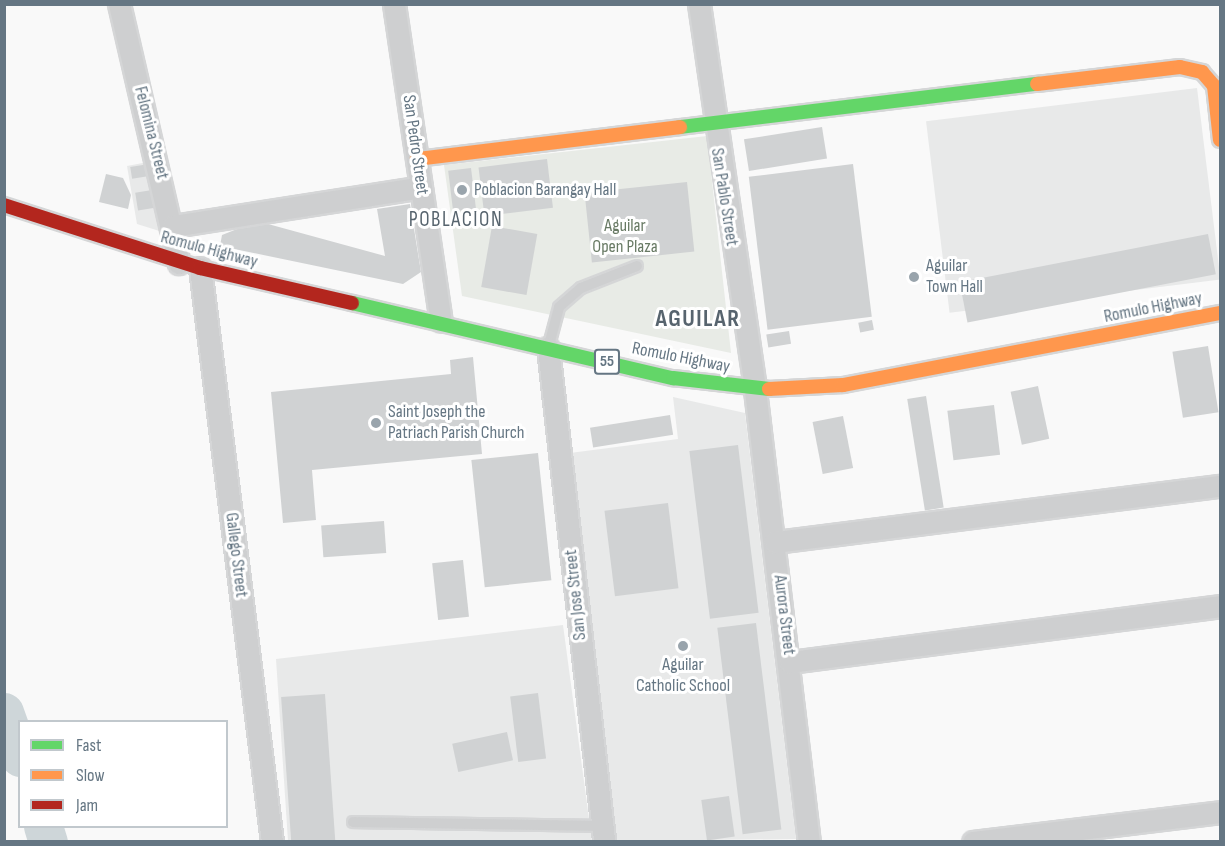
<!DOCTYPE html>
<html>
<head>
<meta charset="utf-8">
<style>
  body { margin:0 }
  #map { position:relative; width:1225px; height:846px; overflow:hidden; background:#f9f9f9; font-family:"Sofia Sans Condensed",sans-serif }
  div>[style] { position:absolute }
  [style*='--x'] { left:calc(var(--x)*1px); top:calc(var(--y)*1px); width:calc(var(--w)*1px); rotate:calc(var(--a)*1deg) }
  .built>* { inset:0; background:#e8e9e9; transform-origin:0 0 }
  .green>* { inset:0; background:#e8ebe6 }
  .river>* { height:39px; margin:-19.5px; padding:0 19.5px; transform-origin:19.5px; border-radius:19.5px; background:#ced6d9 }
  .building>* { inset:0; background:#d0d2d3; transform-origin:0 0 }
  .roads { filter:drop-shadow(2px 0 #d5d6d7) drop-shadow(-2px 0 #d5d6d7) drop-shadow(0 2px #d5d6d7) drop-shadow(0 -2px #d5d6d7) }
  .lane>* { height:10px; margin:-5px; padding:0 5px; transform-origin:5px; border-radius:5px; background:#cecfd0 }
  .street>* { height:21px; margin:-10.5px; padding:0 10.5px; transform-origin:10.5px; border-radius:10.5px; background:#cecfd0 }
  .fast>* { height:14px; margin:-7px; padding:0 7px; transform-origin:7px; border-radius:7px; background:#63d668 }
  .slow>* { height:14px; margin:-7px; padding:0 7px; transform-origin:7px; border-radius:7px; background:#ff974d }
  .jam>* { height:14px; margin:-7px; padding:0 7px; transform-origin:7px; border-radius:7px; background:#b3261e }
  .dots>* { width:16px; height:16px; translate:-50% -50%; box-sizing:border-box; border:3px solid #fff; border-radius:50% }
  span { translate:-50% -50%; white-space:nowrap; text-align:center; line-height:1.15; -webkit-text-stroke:6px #fff; paint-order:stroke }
  .shield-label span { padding:2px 4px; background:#fff; border:2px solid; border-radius:4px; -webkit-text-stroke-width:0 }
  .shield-label { font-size:16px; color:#657683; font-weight:700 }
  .street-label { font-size:18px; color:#657683 }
  .poi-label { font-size:18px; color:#657683 }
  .left { translate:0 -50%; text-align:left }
  .park-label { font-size:18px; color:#687a64 }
  .quarter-label { font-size:21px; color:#57646e; letter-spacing:1.5px }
  .district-label { font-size:24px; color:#57646e; font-weight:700; letter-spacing:1.5px }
  .frame { position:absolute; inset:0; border:6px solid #657683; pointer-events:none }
  .legend { position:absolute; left:18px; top:720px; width:210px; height:108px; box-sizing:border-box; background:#fff; border:2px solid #c1c8cd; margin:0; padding:8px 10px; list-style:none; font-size:18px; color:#657683 }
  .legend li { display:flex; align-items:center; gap:12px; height:30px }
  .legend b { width:30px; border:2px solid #c1c8cd }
</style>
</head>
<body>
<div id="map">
  <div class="built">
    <i style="left:1197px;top:88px;width:193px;height:273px;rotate:83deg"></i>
    <i style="clip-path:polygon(153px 161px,169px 234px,137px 224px,127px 166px)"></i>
    <i style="clip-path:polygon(673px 397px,745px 413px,796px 839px,615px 841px,570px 453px,678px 439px)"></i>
    <i style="clip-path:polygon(563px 625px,592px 841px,288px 841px,276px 659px)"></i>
  </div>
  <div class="green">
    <i style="clip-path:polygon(707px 136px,731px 353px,462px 296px,444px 165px)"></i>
  </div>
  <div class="river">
    <i style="--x:4;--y:712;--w:48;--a:70.4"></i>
    <i style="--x:43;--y:826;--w:17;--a:73"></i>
  </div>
  <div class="building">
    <i style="left:822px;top:127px;width:32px;height:79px;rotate:81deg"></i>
    <i style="left:547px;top:159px;width:49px;height:69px;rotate:83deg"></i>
    <i style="left:149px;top:164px;width:12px;height:19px;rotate:81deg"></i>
    <i style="left:853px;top:164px;width:154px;height:105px;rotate:83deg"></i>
    <i style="left:471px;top:168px;width:41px;height:23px;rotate:83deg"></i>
    <i style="clip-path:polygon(106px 174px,123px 178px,131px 195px,128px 209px,99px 202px)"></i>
    <i style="left:687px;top:182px;width:70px;height:103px;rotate:84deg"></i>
    <i style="left:152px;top:190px;width:18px;height:17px;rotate:81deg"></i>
    <i style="clip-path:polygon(410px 204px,421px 272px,403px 284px,220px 246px,222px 235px,257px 221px,385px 256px,377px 209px)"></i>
    <i style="left:492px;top:226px;width:46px;height:62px;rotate:10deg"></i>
    <i style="left:1208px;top:234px;width:41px;height:253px;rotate:79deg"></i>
    <i style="left:872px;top:320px;width:10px;height:14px;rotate:79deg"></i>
    <i style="left:789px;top:331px;width:13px;height:23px;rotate:81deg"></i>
    <i style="left:1208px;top:346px;width:67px;height:36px;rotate:81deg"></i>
    <i style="clip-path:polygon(473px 357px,482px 454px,312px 470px,316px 520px,283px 523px,271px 392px,451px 374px,450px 360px)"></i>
    <i style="left:1038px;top:386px;width:54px;height:28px;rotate:78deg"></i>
    <i style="left:926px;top:396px;width:113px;height:19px;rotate:81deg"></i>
    <i style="left:994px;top:405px;width:50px;height:47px;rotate:83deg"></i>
    <i style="left:670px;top:415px;width:20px;height:81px;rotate:81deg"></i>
    <i style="left:843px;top:416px;width:53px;height:31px;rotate:79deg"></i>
    <i style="left:738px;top:445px;width:169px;height:49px;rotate:83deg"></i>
    <i style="left:538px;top:453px;width:128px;height:67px;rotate:84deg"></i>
    <i style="left:668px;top:503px;width:86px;height:64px;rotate:83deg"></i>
    <i style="left:384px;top:521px;width:32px;height:63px;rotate:86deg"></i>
    <i style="left:463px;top:560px;width:57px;height:31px;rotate:84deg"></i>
    <i style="left:756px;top:623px;width:208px;height:39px;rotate:83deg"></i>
    <i style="left:538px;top:693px;width:66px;height:28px;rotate:83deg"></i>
    <i style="left:325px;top:694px;width:148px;height:44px;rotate:86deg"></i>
    <i style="left:507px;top:732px;width:29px;height:56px;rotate:78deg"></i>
    <i style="left:729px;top:796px;width:41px;height:28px;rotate:82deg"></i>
  </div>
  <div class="roads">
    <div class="lane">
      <i style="--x:549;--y:345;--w:39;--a:-75"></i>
      <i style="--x:559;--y:307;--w:29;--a:-41"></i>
      <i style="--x:581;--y:288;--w:60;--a:-21.4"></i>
      <i style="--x:353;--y:822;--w:249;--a:0.9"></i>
    </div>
    <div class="street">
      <i style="--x:119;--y:4;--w:266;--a:77"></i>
      <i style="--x:394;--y:4;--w:320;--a:81.6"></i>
      <i style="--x:699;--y:4;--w:390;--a:81.7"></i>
      <i style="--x:755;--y:390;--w:455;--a:83.2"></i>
      <i style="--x:173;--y:226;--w:251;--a:-8.9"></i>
      <i style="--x:200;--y:268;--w:578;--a:82.85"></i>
      <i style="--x:548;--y:348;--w:497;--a:83.5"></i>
      <i style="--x:775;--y:542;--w:449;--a:-7.2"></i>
      <i style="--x:790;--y:662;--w:434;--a:-7.4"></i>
      <i style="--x:973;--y:842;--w:249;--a:-6.9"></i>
    </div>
    <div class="fast">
      <i style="--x:680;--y:127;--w:360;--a:-6.9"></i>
      <i style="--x:352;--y:303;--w:330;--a:13.2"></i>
      <i style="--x:673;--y:378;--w:97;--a:6.5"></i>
    </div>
    <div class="slow">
      <i style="--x:1037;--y:84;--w:144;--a:-6.8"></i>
      <i style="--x:1180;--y:67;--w:23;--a:13"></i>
      <i style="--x:1202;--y:72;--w:18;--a:49"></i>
      <i style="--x:1214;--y:86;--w:54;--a:83.7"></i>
      <i style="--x:417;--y:159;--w:265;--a:-6.9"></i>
      <i style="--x:769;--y:389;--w:74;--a:-3.1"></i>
      <i style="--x:843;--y:385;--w:384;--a:-10.8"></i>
    </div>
    <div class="jam">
      <i style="--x:4;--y:205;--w:206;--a:17.8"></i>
      <i style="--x:200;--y:268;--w:156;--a:13"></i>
    </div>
  </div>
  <div class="dots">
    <i style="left:462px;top:190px;background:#99a4ac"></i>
    <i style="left:914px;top:277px;background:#99a4ac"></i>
    <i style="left:376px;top:423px;background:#99a4ac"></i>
    <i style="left:683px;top:646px;background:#99a4ac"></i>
  </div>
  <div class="shield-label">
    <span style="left:607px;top:362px">55</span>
  </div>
  <div class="street-label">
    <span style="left:151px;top:133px;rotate:76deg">Felomina Street</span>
    <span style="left:415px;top:145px;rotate:82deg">San Pedro Street</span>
    <span style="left:724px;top:197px;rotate:81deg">San Pablo Street</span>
    <span style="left:209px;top:250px;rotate:15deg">Romulo Highway</span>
    <span style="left:1153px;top:308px;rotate:-11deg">Romulo Highway</span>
    <span style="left:681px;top:358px;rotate:11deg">Romulo Highway</span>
    <span style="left:236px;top:555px;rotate:83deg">Gallego Street</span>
    <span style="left:576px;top:595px;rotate:-96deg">San Jose Street</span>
    <span style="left:784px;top:615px;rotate:83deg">Aurora Street</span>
  </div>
  <div class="poi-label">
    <span class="left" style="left:474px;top:190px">Poblacion Barangay Hall</span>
    <span class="left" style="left:926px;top:277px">Aguilar<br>Town Hall</span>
    <span class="left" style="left:388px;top:423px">Saint Joseph the<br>Patriach Parish Church</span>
    <span style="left:683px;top:676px">Aguilar<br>Catholic School</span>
  </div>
  <div class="park-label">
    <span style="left:625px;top:237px">Aguilar<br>Open Plaza</span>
  </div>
  <div class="quarter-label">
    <span style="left:456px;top:220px">POBLACION</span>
  </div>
  <div class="district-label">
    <span style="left:698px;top:319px">AGUILAR</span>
  </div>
  <div class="frame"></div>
  <ul class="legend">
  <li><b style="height:8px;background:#63d668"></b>Fast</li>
  <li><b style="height:8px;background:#ff974d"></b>Slow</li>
  <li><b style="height:8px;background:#b3261e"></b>Jam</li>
  </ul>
</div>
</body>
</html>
